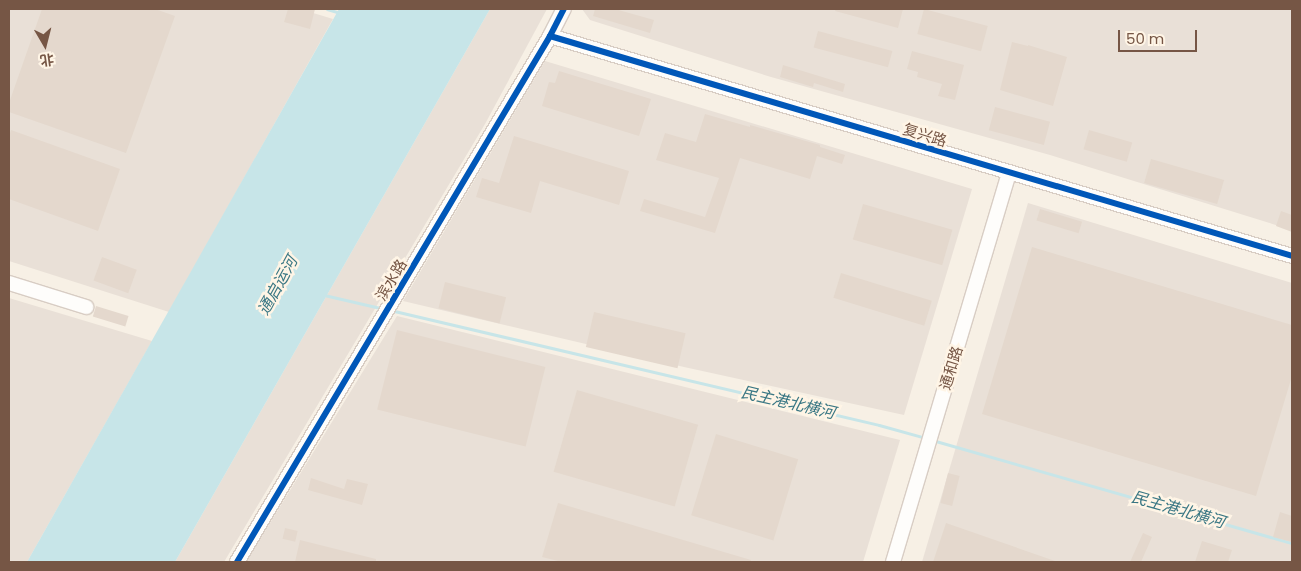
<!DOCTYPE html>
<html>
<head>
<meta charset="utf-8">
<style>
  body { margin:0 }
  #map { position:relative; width:1301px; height:571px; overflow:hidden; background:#f7f0e5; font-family:Poppins,"Noto Sans SC",sans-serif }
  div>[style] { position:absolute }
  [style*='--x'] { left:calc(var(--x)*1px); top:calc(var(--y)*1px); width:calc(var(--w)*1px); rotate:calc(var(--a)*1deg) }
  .industrial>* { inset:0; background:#e9e0d7 }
  .water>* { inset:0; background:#c7e5e8 }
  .stream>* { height:3px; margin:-1.5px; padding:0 1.5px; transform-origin:1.5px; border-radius:1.5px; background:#c7e5e8 }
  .building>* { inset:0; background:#e4d8cd; transform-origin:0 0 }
  .roads { filter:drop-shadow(1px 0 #d8cdc4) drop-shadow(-1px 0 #d8cdc4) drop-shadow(0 1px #d8cdc4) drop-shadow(0 -1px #d8cdc4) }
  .minor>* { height:14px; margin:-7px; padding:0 7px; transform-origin:7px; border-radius:7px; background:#fefdfb }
  .cycleway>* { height:6px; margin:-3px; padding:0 3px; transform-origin:3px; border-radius:3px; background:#0057b8 }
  span { translate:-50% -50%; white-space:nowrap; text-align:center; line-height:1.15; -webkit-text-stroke:5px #fff5e6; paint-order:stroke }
  .street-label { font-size:15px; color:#765645 }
  .water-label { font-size:16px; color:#3a7784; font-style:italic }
  .frame { position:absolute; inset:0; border:10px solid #765645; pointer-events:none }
  .north { position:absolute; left:20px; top:20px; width:50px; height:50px; -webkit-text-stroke:4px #fff5e6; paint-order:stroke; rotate:172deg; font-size:14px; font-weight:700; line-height:20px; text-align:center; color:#765645 }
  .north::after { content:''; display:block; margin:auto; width:18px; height:22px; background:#765645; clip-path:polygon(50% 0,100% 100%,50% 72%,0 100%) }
  .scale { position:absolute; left:1118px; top:30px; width:79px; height:22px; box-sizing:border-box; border:2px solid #765645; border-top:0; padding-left:6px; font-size:15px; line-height:18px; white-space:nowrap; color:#765645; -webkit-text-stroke:4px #fff5e6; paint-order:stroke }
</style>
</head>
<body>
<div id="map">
  <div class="industrial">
    <i style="clip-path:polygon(9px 9px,300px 9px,333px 19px,169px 312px,9px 261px)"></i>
    <i style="clip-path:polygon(490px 9px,547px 9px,485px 124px,224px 562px,175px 562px)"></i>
    <i style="clip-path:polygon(582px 9px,1292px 9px,1292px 230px,1050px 155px,771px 77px,590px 20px)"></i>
    <i style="clip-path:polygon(545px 61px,972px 189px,904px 415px,684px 367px,403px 301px)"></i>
    <i style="clip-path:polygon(1028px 203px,1292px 283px,1292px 562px,922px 562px)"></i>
    <i style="clip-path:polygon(9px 298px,152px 341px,27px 562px,9px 562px)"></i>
    <i style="clip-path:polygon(397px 316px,900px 440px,863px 562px,246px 562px)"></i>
  </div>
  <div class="water">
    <i style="clip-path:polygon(339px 9px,490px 9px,175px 562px,27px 562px)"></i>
  </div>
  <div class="stream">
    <i style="--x:327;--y:9;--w:14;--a:17"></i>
    <i style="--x:324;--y:295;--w:62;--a:13.1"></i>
    <i style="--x:390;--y:310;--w:502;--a:13.23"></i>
    <i style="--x:879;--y:425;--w:49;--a:15.5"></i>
    <i style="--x:932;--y:440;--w:374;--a:16"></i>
  </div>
  <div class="building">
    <i style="clip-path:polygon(42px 9px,155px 9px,175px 16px,126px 153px,9px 112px,9px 103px)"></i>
    <i style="clip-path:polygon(288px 9px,315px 9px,310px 29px,284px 22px)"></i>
    <i style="clip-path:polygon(595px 9px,615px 9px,654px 20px,650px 33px,593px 16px)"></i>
    <i style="clip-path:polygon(836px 9px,903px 9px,898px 28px,835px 11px)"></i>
    <i style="left:924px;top:9px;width:66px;height:26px;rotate:15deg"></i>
    <i style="left:818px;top:31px;width:77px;height:17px;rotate:15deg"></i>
    <i style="clip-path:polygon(1012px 42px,1028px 46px,1028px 45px,1067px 57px,1053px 106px,1000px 90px)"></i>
    <i style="clip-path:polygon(912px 51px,964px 65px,955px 100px,938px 96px,942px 84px,917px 77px,918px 72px,907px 69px)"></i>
    <i style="clip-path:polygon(783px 65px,845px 84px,843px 92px,814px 83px,813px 87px,780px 77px)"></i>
    <i style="clip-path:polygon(559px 71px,651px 99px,639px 136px,542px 106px,549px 82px,555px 83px)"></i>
    <i style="left:995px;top:107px;width:57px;height:24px;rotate:15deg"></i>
    <i style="clip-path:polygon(705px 114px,750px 127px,750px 125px,820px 145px,820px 147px,845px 155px,842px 164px,817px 156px,810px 179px,740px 158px,715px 233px,640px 211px,644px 199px,705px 217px,719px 178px,656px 160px,665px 133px,696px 142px)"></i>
    <i style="clip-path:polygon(11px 130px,120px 169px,98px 231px,9px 199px,9px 136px)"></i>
    <i style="left:1089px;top:130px;width:45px;height:20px;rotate:16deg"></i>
    <i style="clip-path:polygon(514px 136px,629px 171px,619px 205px,540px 181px,531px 213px,476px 197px,482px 178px,499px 183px)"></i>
    <i style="left:1151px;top:159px;width:76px;height:25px;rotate:16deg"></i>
    <i style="left:863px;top:204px;width:93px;height:37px;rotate:16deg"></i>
    <i style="left:1040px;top:209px;width:44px;height:12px;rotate:17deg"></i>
    <i style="clip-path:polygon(1281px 211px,1292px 215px,1292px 232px,1276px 226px)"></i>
    <i style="clip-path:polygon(1032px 247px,1292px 325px,1292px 376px,1256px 496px,982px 414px)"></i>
    <i style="left:102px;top:257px;width:37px;height:25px;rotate:20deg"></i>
    <i style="left:841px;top:273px;width:95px;height:26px;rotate:17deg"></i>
    <i style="left:445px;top:282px;width:63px;height:27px;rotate:14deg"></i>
    <i style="left:96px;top:306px;width:34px;height:11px;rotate:17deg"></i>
    <i style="left:594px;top:312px;width:94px;height:36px;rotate:13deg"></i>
    <i style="left:397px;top:330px;width:153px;height:82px;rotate:14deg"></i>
    <i style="left:577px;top:390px;width:126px;height:85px;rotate:16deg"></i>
    <i style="left:716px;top:434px;width:86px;height:85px;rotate:17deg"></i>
    <i style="left:948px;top:473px;width:12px;height:31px;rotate:14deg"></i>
    <i style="clip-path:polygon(311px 478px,344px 489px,347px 479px,368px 484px,362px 505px,308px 490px)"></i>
    <i style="clip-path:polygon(558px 503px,751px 560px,750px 562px,562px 562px,542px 557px)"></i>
    <i style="clip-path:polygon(1280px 512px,1292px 516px,1292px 542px,1273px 537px)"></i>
    <i style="clip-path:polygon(946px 523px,1055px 561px,1054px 562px,933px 562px)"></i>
    <i style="left:285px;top:528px;width:13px;height:11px;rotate:13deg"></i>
    <i style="clip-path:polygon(1143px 533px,1152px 537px,1141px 562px,1130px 562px)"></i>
    <i style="clip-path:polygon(300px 540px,376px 559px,376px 562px,295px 562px)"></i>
    <i style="clip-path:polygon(1202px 541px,1232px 550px,1228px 562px,1195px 562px)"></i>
  </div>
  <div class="roads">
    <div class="minor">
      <i style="--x:550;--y:36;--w:774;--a:16.51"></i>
      <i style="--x:9;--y:283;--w:81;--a:17.3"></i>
      <i style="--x:237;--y:562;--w:612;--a:-59.24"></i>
      <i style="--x:550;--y:36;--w:30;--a:-63"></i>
      <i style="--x:893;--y:562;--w:406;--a:-73.4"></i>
    </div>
  </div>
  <div class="cycleway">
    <i style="--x:550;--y:36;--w:774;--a:16.51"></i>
    <i style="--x:237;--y:562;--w:612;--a:-59.24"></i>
    <i style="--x:550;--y:36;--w:30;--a:-63"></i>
  </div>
  <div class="street-label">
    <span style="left:925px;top:135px;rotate:17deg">复兴路</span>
    <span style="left:391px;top:280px;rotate:-59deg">滨水路</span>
    <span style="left:951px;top:368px;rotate:-73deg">通和路</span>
  </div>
  <div class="water-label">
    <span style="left:278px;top:286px;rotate:-61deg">通启运河</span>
    <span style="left:788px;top:403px;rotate:13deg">民主港北横河</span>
    <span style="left:1178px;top:510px;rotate:16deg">民主港北横河</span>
  </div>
  <div class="frame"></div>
  <div class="north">北</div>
  <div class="scale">50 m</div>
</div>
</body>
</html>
